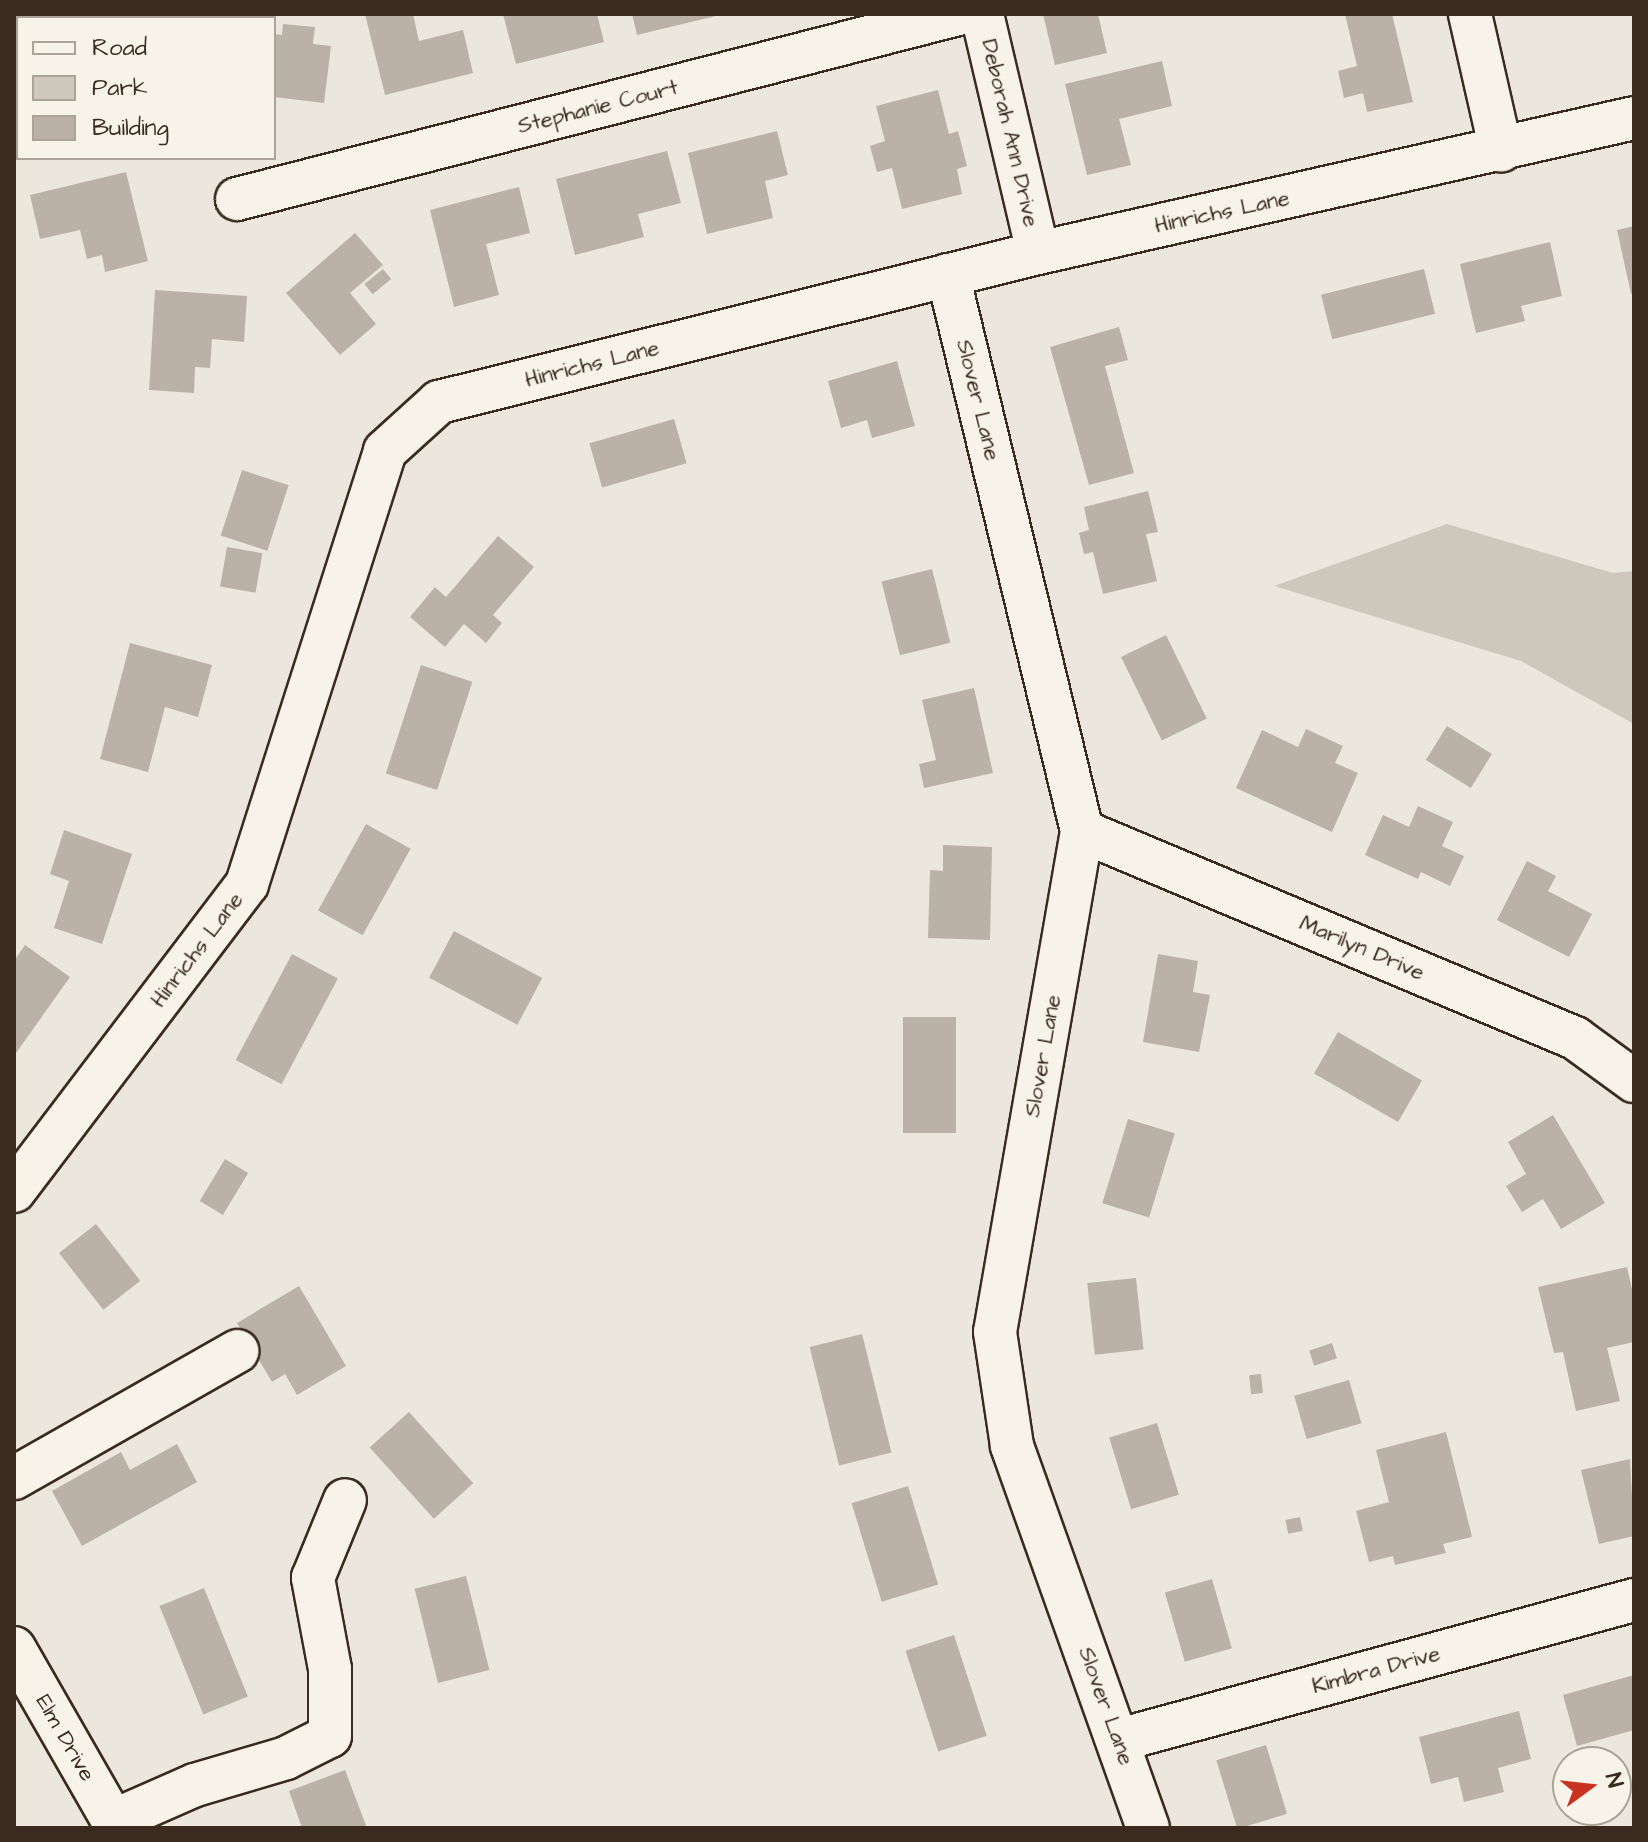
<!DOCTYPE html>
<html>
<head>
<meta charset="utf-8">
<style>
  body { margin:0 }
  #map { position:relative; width:1648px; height:1842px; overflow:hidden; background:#ece7dc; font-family:"Architects Daughter",sans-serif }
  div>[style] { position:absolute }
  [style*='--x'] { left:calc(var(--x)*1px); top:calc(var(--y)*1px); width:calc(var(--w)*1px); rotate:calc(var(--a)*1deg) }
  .green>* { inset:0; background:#cec8bc }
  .building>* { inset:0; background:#bab2a7; transform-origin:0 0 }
  .roads { filter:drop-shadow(2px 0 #3b2a1e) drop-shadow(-2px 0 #3b2a1e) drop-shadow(0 2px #3b2a1e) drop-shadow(0 -2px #3b2a1e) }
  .minor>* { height:42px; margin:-21px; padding:0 21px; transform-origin:21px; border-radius:21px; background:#f7f3e8 }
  span { translate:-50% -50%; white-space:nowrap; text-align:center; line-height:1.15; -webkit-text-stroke:6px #f7f3e8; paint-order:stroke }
  .street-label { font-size:22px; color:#3b2a1e }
  .frame { position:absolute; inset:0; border:16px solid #3b2a1e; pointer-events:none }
  .legend { position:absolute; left:16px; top:16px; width:260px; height:144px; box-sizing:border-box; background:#f7f3e8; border:2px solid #aca397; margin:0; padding:10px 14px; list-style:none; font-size:24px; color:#3b2a1e }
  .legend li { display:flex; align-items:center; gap:16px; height:40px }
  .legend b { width:40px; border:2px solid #aca397 }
  .north { position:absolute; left:1552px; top:1746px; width:80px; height:80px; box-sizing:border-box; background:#f7f3e8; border:2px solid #aca397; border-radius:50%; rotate:75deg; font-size:22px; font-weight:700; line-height:32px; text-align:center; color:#3b2a1e }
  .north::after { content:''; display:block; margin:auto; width:28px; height:36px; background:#c8321e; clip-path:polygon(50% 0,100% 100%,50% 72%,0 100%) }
</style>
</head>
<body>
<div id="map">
  <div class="green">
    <i style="clip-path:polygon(1447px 524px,1613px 573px,1634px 571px,1634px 724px,1521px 661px,1274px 586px)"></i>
  </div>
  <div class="building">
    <i style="clip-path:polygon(365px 14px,413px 14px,419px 41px,463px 30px,473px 73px,385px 95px)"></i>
    <i style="clip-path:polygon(503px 14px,597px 14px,604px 42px,516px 64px)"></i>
    <i style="clip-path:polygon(632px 14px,720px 14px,720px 15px,637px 35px)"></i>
    <i style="clip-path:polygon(1043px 14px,1098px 14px,1107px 53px,1055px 65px)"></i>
    <i style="clip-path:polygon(1345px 14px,1392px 14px,1413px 102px,1367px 112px,1363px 93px,1344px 98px,1338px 71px,1357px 66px)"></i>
    <i style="clip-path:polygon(283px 24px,315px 27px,313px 44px,331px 46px,324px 103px,274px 97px,274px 34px,282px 35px)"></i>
    <i style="clip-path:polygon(1162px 61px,1172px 106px,1119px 119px,1131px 165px,1087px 175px,1065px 84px)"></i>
    <i style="clip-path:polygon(938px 90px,949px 134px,958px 131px,967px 166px,957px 169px,962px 194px,902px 209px,892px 168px,877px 172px,870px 146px,885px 141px,876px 106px)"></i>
    <i style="clip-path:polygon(777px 131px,788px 175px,765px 181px,773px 218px,707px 234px,688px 153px)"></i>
    <i style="clip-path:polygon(667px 151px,681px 203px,638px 214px,644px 237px,575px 255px,556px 179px)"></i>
    <i style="clip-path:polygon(126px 172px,148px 261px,105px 272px,102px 255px,87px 259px,80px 230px,40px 239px,30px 195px)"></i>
    <i style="clip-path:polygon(519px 187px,530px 233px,486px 244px,499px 295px,454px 307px,430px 210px)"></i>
    <i style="clip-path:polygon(1634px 226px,1634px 293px,1631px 294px,1617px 230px)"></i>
    <i style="clip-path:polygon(355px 233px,383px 265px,350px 293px,376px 324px,340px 355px,286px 293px)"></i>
    <i style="clip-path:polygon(1550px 242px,1562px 296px,1521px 306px,1525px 321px,1476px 333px,1460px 264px)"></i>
    <i style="left:383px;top:269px;width:13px;height:24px;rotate:51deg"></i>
    <i style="left:1424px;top:269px;width:46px;height:106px;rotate:76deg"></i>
    <i style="clip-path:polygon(155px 290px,247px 296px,244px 342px,212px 339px,210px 368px,195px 367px,194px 393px,149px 390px)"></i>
    <i style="clip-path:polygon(1119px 327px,1128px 360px,1105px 366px,1134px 473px,1089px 485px,1050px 347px)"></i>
    <i style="clip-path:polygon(897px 361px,915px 426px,872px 438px,867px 420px,841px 428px,828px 381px)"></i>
    <i style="left:674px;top:419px;width:46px;height:88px;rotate:74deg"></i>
    <i style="left:242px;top:470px;width:49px;height:69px;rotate:18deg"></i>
    <i style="clip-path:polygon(1148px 491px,1158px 532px,1146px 534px,1157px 581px,1103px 594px,1093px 552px,1084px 554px,1079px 533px,1089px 530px,1084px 507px)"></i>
    <i style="clip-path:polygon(498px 536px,534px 567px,493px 615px,502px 623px,486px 643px,464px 624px,445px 647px,410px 617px,435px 587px,446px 597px)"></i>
    <i style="left:227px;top:547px;width:36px;height:40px;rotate:10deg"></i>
    <i style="left:932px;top:569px;width:76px;height:52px;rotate:76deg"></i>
    <i style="left:1166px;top:635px;width:93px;height:50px;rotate:64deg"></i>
    <i style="clip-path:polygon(130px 643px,212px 665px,198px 717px,165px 707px,148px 772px,100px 759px)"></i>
    <i style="left:421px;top:665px;width:54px;height:114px;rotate:18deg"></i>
    <i style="clip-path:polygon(974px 688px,993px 773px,924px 788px,919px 764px,936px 760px,922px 700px)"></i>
    <i style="left:1447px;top:726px;width:53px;height:40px;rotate:32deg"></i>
    <i style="clip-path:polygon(1306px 729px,1343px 746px,1335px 763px,1358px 773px,1332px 832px,1236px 788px,1262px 730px,1298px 747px)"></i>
    <i style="clip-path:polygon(1418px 806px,1453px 822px,1442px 846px,1464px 856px,1450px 886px,1421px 872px,1418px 879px,1365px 855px,1383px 815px,1409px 827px)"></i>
    <i style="left:366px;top:824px;width:51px;height:99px;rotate:29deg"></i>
    <i style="clip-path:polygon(64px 830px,132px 854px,102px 944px,54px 928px,69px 881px,50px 874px)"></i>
    <i style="clip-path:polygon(943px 845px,992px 847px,990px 940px,928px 938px,930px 870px,943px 871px)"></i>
    <i style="clip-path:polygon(1527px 861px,1556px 876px,1548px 891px,1592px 914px,1569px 957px,1497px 920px)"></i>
    <i style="left:454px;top:931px;width:100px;height:53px;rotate:28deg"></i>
    <i style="clip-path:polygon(25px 945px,70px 977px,14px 1056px,14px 961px)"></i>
    <i style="left:292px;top:954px;width:52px;height:120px;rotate:28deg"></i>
    <i style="clip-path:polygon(1158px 954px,1198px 961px,1193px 992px,1210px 995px,1199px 1052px,1143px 1042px)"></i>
    <i style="left:903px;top:1017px;width:53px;height:116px"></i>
    <i style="left:1338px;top:1032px;width:97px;height:48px;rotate:30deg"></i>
    <i style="clip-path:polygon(1553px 1115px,1605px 1203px,1561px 1229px,1543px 1199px,1522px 1212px,1506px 1186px,1526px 1174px,1508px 1142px)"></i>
    <i style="left:1128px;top:1119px;width:49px;height:88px;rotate:17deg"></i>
    <i style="left:225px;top:1159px;width:27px;height:49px;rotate:31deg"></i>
    <i style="left:96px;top:1224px;width:72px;height:47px;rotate:52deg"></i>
    <i style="clip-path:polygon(1627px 1267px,1634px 1298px,1634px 1342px,1607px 1348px,1620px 1401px,1576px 1411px,1563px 1352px,1554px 1353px,1538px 1287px)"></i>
    <i style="left:1136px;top:1278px;width:72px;height:49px;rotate:84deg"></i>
    <i style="clip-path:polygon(299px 1286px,346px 1366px,297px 1395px,285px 1374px,272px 1382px,237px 1323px)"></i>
    <i style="left:862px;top:1334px;width:122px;height:54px;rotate:76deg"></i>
    <i style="left:1332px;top:1343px;width:16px;height:24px;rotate:72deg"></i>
    <i style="left:1261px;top:1374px;width:19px;height:12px;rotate:84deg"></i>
    <i style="left:1349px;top:1380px;width:45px;height:57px;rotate:74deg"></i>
    <i style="left:409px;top:1412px;width:96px;height:53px;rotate:48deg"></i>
    <i style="left:1157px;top:1423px;width:75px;height:50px;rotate:73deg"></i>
    <i style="clip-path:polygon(1446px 1432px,1472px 1537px,1443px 1544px,1446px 1553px,1395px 1565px,1393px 1556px,1369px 1562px,1356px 1511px,1389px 1502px,1376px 1450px)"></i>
    <i style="clip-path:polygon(177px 1444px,197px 1482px,82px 1546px,52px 1491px,121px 1452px,130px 1470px)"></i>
    <i style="clip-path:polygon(1630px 1459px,1634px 1536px,1599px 1544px,1581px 1470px)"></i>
    <i style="left:908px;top:1486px;width:103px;height:59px;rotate:73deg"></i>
    <i style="left:1300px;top:1517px;width:14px;height:15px;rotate:78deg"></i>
    <i style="left:466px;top:1576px;width:97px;height:53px;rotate:76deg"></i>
    <i style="left:1212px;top:1579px;width:72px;height:49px;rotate:74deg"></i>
    <i style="left:204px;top:1588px;width:117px;height:48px;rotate:68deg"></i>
    <i style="left:954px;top:1635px;width:106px;height:51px;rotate:72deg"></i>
    <i style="clip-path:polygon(1634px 1675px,1634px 1730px,1577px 1746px,1563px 1695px)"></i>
    <i style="clip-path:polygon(1519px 1711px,1531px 1759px,1498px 1768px,1504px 1792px,1464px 1802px,1458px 1777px,1431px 1784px,1419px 1737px)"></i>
    <i style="left:1266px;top:1745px;width:72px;height:52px;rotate:73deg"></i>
    <i style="clip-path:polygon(345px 1770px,367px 1828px,302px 1828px,289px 1791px)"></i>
  </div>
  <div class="roads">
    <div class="minor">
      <i style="--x:982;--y:14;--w:245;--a:76.8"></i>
      <i style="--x:1470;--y:14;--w:140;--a:77.2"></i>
      <i style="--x:237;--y:199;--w:744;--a:-14.39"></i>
      <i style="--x:948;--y:275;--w:572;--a:76.45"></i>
      <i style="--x:1082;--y:831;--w:508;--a:99.85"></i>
      <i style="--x:995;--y:1332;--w:115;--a:81.5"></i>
      <i style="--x:1012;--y:1446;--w:405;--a:70.4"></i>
      <i style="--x:1082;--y:831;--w:535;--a:22.78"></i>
      <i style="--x:1575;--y:1038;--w:73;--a:36.1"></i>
      <i style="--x:14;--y:1191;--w:385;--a:-52.8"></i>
      <i style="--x:247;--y:884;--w:454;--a:-72.3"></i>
      <i style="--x:385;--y:451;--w:73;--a:-42.2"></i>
      <i style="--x:439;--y:402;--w:617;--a:-13.97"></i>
      <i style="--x:1038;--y:253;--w:611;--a:-12.76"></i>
      <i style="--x:14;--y:1478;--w:257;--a:-29.6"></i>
      <i style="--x:14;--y:1648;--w:207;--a:60.2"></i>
      <i style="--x:1119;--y:1740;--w:534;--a:-15.21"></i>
      <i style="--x:113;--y:1821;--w:90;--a:-23.7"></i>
      <i style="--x:195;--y:1785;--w:95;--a:-16.5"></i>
      <i style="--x:286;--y:1758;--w:49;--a:-26.6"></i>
      <i style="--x:330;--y:1736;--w:67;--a:-90"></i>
      <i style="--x:330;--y:1669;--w:93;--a:-100.6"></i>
      <i style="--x:313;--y:1578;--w:84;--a:-67.7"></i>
    </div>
  </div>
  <div class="street-label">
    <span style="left:598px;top:107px;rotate:-14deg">Stephanie Court</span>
    <span style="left:1010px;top:133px;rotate:77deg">Deborah Ann Drive</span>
    <span style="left:1222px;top:212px;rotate:-12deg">Hinrichs Lane</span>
    <span style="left:592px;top:364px;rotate:-14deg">Hinrichs Lane</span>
    <span style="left:978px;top:400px;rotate:76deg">Slover Lane</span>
    <span style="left:1362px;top:948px;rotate:23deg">Marilyn Drive</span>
    <span style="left:197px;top:950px;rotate:-53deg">Hinrichs Lane</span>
    <span style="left:1043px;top:1056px;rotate:-80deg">Slover Lane</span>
    <span style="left:1376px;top:1670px;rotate:-15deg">Kimbra Drive</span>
    <span style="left:1106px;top:1706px;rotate:70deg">Slover Lane</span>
    <span style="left:65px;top:1738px;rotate:60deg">Elm Drive</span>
  </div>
  <div class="frame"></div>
  <ul class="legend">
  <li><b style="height:10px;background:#f7f3e8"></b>Road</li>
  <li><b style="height:22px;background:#cec8bc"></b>Park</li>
  <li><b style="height:22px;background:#bab2a7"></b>Building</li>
  </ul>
  <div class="north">N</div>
</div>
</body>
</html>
